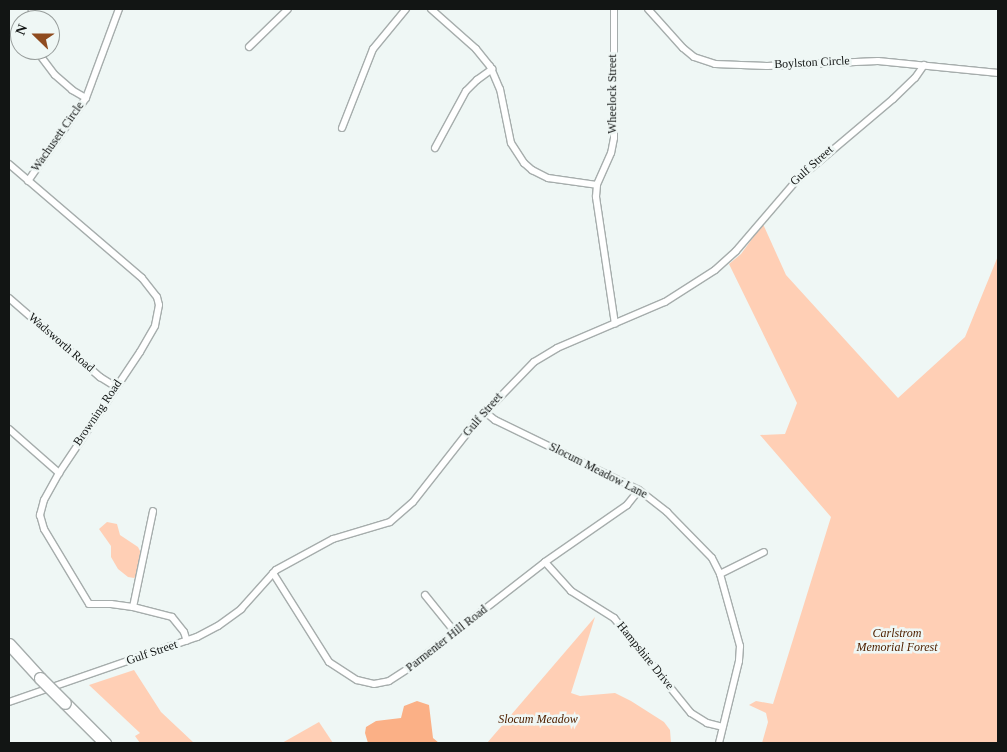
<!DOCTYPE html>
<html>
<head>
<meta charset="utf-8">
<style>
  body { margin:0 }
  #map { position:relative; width:1007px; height:752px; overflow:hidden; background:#eff7f5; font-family:"Times New Roman",serif }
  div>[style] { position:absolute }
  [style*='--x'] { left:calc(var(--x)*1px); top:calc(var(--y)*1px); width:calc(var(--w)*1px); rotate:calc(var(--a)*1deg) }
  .green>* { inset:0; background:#ffcfb5 }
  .water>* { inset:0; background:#fbb086 }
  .roads { filter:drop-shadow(1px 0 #a6adac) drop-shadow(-1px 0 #a6adac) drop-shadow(0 1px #a6adac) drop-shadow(0 -1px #a6adac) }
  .minor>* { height:6px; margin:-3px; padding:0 3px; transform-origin:3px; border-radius:3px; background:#fff }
  .motorway>* { height:11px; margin:-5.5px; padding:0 5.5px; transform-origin:5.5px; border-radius:5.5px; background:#fff }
  .bridges { filter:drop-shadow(1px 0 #a6adac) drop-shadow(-1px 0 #a6adac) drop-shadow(0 1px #a6adac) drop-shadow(0 -1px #a6adac) }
  .motorway-bridge>* { height:11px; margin:-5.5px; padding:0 5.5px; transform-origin:5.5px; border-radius:5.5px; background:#fff }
  span { translate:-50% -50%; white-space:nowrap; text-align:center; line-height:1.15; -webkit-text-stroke:5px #eff7f5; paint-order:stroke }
  .street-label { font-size:12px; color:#121514 }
  .park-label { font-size:12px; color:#4f2101; font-style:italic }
  .frame { position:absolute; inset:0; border:10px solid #121514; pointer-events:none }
  .north { position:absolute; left:10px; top:10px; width:50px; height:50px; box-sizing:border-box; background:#eff7f5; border:1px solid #979d9b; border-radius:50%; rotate:292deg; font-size:14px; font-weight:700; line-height:20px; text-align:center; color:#121514 }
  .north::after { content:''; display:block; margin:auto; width:18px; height:22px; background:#8f4b1f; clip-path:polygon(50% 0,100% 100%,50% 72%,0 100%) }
</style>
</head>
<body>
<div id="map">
  <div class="green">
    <i style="clip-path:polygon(763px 224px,786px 275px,898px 398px,965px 337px,998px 256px,998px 743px,762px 743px,768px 722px,766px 713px,749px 705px,756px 701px,773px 704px,831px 517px,760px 435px,785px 434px,797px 403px,729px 264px,741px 254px)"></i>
    <i style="clip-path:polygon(107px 522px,117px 524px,120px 535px,138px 547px,140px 551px,139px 575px,134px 578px,128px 577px,118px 569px,111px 557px,111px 546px,99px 529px)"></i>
    <i style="clip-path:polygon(595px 617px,571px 693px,580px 696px,615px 693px,631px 701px,664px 722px,670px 730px,671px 743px,487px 743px)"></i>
    <i style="clip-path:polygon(134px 670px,161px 712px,194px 743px,140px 743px,135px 736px,140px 733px,89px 685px)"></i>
    <i style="clip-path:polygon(319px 722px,333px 743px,282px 743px)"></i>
  </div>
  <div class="water">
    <i style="clip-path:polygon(417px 701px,429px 705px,433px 738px,439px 743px,368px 743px,365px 733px,366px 727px,376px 721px,401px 718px,404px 706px)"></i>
  </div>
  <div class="roads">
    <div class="minor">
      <i style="--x:431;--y:9;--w:60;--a:41.6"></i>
      <i style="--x:476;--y:49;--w:22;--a:51"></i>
      <i style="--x:490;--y:66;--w:25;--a:67"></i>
      <i style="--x:500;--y:89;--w:55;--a:78.5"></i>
      <i style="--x:511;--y:143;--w:24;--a:57"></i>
      <i style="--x:524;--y:163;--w:11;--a:41"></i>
      <i style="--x:532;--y:170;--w:18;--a:27"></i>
      <i style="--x:548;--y:178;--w:49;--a:8.1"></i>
      <i style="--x:614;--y:9;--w:129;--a:90"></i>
      <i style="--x:614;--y:138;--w:15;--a:101"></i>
      <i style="--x:611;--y:153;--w:35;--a:114"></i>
      <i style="--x:597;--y:185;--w:12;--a:95"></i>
      <i style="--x:596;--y:197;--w:128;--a:81.5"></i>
      <i style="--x:648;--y:9;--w:52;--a:48.1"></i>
      <i style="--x:683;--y:48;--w:14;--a:39"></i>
      <i style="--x:694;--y:57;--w:22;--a:18"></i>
      <i style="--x:715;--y:64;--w:52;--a:2.2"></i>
      <i style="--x:767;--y:66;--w:111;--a:-2.6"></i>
      <i style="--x:878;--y:61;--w:121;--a:5.7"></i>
      <i style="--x:31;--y:20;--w:11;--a:-85"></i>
      <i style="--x:249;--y:47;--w:54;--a:-44.3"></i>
      <i style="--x:36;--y:50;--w:31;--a:53"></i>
      <i style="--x:55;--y:75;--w:23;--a:41"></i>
      <i style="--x:72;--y:90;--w:16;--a:30"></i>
      <i style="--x:342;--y:128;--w:85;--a:-68.6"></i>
      <i style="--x:373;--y:49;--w:52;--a:-50.5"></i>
      <i style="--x:435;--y:148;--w:65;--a:-61.5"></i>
      <i style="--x:466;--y:91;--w:16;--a:-45"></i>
      <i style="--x:477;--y:80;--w:19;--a:-36"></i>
      <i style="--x:9;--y:164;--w:175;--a:40.6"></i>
      <i style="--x:142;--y:278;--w:24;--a:52"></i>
      <i style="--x:157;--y:297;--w:8;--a:76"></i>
      <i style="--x:159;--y:305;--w:21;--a:101"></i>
      <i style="--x:155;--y:326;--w:30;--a:120"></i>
      <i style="--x:140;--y:352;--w:146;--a:123.8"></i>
      <i style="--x:59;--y:473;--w:31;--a:119"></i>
      <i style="--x:44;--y:500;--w:16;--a:105"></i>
      <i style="--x:40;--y:515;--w:15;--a:74"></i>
      <i style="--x:44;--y:529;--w:87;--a:59"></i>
      <i style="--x:89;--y:604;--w:22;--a:0"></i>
      <i style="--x:111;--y:604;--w:22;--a:8"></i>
      <i style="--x:133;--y:607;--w:40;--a:14.4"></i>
      <i style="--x:172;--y:617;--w:19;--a:51"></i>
      <i style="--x:184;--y:632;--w:9;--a:72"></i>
      <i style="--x:28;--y:181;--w:101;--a:-55.1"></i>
      <i style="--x:86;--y:98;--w:95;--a:-69.7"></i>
      <i style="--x:9;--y:298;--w:121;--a:41"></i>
      <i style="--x:100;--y:377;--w:19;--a:32"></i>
      <i style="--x:485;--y:412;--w:13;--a:39"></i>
      <i style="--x:495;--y:420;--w:160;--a:25.9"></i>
      <i style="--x:639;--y:490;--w:36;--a:38"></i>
      <i style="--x:667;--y:512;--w:64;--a:45.6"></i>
      <i style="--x:712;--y:558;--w:18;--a:63"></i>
      <i style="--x:720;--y:574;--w:75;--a:74.5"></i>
      <i style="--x:740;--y:646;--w:15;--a:94"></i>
      <i style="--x:739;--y:661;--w:84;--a:103.7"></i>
      <i style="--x:9;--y:429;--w:67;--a:41.3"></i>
      <i style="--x:545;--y:562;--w:39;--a:48"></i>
      <i style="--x:571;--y:591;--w:51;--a:32.1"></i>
      <i style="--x:614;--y:618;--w:122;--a:51"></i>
      <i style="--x:691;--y:713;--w:19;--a:32"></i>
      <i style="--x:707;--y:723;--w:16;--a:14"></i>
      <i style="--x:273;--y:573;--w:105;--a:57.8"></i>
      <i style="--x:329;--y:662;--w:33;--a:33"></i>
      <i style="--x:357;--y:680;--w:17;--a:13"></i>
      <i style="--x:374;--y:684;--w:15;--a:-11"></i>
      <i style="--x:389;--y:681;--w:24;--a:-33"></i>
      <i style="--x:409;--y:668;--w:172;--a:-37.9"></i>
      <i style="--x:545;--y:562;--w:100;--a:-34.8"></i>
      <i style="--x:627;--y:505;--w:19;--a:-51"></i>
      <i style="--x:720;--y:574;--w:49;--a:-26.6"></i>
      <i style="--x:425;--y:595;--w:48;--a:51"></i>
      <i style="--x:133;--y:607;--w:98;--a:-78.2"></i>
      <i style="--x:9;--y:702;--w:199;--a:-19.1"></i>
      <i style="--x:197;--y:637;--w:24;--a:-28"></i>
      <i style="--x:218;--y:626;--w:29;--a:-36"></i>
      <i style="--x:241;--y:609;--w:52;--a:-48.1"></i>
      <i style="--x:276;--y:570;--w:65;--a:-28.5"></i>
      <i style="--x:333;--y:539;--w:59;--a:-16.6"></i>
      <i style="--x:390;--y:522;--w:30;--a:-41"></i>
      <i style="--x:413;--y:502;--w:100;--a:-51.9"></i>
      <i style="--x:475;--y:423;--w:85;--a:-46"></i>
      <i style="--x:534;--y:362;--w:27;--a:-31"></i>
      <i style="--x:557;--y:348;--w:117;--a:-23.1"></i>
      <i style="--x:665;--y:302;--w:59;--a:-32.6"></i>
      <i style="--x:715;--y:270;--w:28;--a:-42"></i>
      <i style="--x:736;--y:251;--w:92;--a:-49.4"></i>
      <i style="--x:796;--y:181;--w:127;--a:-40.2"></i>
      <i style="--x:893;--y:99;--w:30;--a:-44"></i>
      <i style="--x:915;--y:78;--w:16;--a:-55"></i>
    </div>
    <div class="motorway">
      <i style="--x:9;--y:644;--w:46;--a:47.6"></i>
      <i style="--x:65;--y:703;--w:57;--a:45"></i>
    </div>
  </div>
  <div class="bridges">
    <div class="motorway-bridge">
      <i style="--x:40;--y:678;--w:35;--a:45"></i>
    </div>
  </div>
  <div class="street-label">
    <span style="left:812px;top:63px;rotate:-3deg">Boylston Circle</span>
    <span style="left:613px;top:94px;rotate:-90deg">Wheelock Street</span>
    <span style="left:58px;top:137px;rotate:-55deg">Wachusett Circle</span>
    <span style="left:812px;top:166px;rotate:-42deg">Gulf Street</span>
    <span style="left:61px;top:343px;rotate:41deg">Wadsworth Road</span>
    <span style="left:98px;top:413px;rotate:-56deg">Browning Road</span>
    <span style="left:483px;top:415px;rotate:-49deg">Gulf Street</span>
    <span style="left:598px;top:471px;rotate:27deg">Slocum Meadow Lane</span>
    <span style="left:447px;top:639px;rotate:-38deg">Parmenter Hill Road</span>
    <span style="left:152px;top:653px;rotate:-19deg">Gulf Street</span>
    <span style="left:645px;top:656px;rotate:51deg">Hampshire Drive</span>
  </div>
  <div class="park-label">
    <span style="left:897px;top:641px">Carlstrom<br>Memorial Forest</span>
    <span style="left:538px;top:720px">Slocum Meadow</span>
  </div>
  <div class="frame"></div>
  <div class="north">N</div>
</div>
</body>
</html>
